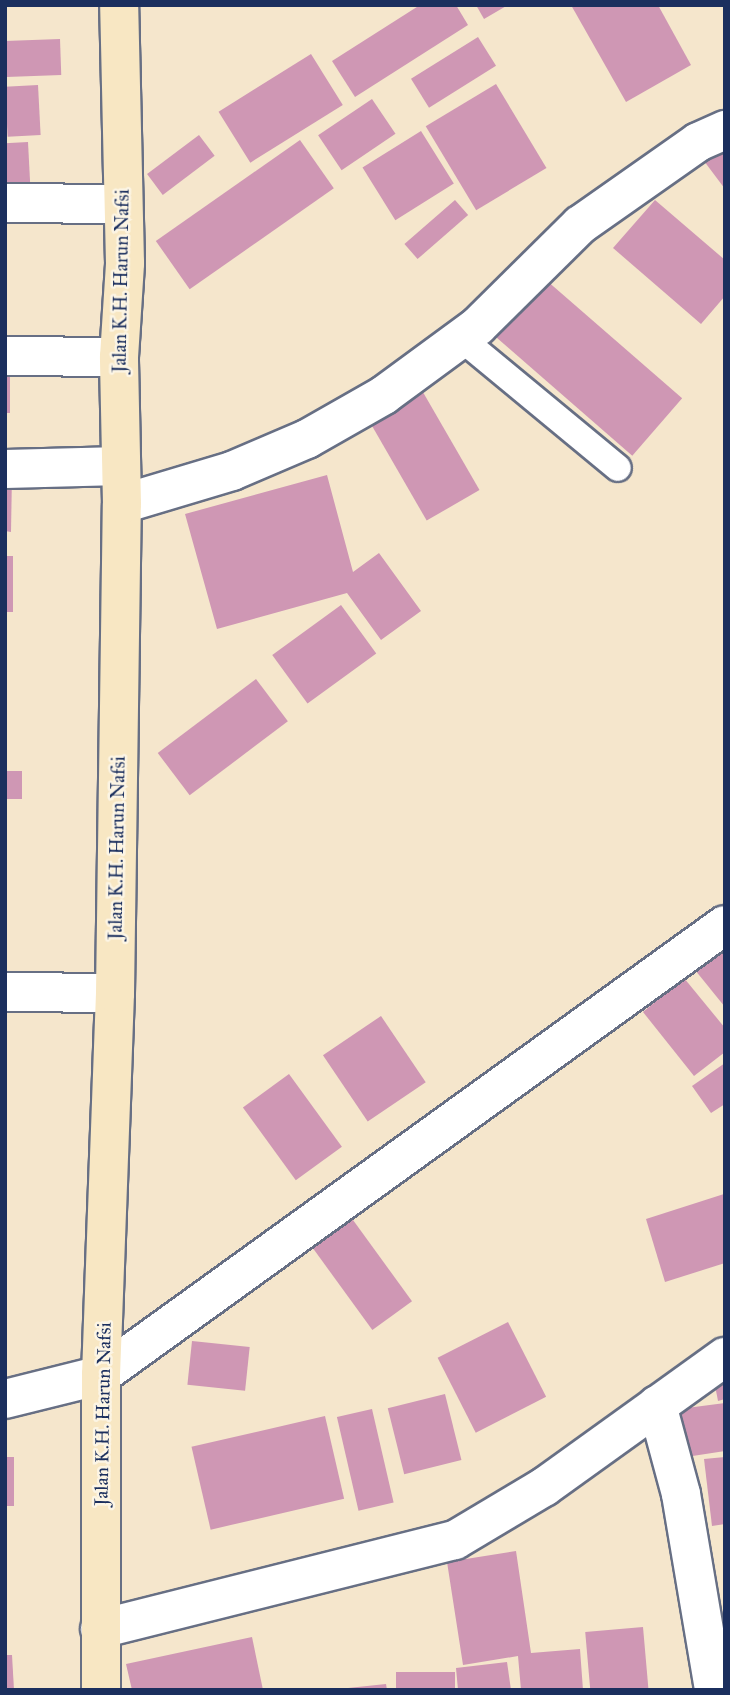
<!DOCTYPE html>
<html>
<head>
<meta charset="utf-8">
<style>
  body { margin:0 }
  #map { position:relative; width:730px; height:1695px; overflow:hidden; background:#f5e6cc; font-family:"IM FELL Great Primer",serif }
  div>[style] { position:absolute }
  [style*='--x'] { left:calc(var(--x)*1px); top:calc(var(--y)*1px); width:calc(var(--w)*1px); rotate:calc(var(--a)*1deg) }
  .building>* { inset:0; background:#cf97b4; transform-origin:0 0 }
  .roads { filter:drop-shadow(2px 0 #676f84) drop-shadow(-2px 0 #676f84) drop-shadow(0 2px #676f84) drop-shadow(0 -2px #676f84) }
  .lane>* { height:26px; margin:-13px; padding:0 13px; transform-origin:13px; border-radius:13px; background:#fff }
  .street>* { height:38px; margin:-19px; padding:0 19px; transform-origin:19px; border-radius:19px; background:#fff }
  .secondary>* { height:38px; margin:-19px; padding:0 19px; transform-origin:19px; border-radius:19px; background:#f8e7c3 }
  span { translate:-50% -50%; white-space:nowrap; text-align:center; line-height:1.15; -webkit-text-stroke:5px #fcf5e5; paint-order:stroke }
  .street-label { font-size:19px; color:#1b2f5e }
  .frame { position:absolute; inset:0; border:7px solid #1b2f5e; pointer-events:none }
</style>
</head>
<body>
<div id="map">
  <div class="building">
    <i style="clip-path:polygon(420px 5px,456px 5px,468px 25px,355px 97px,332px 61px)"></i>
    <i style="clip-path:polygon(476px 5px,508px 5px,484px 19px)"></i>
    <i style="clip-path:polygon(571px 5px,658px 5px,691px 65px,626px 102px)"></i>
    <i style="left:478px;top:37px;width:34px;height:79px;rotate:58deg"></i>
    <i style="left:60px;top:39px;width:36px;height:55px;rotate:88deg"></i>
    <i style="left:311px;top:54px;width:60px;height:109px;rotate:58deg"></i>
    <i style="left:496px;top:84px;width:98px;height:82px;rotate:59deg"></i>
    <i style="left:38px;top:85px;width:50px;height:33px;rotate:87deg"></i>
    <i style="left:372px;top:99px;width:42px;height:65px;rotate:56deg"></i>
    <i style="left:421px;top:131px;width:62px;height:69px;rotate:58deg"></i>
    <i style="left:199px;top:135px;width:26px;height:65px;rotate:53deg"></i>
    <i style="clip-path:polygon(725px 139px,725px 189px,701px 157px)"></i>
    <i style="left:300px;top:140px;width:59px;height:176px;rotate:55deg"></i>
    <i style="left:28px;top:142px;width:42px;height:23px;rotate:87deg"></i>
    <i style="left:455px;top:200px;width:20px;height:67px;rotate:49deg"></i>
    <i style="clip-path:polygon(655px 200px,725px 260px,725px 296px,701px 324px,613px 248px)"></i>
    <i style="left:538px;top:273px;width:191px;height:76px;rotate:41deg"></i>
    <i style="left:5px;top:371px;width:5px;height:42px"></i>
    <i style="left:420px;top:387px;width:119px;height:61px;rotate:60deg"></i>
    <i style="clip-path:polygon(5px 474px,12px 474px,11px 532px,5px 531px)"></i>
    <i style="clip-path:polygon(327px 475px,353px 572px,379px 553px,421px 611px,381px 640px,347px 593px,217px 629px,185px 514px)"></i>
    <i style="left:5px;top:556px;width:8px;height:56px"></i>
    <i style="left:341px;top:605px;width:60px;height:85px;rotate:54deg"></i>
    <i style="left:256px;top:679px;width:53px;height:123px;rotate:53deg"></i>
    <i style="left:5px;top:771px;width:17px;height:28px"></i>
    <i style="clip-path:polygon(725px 946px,725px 1007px,695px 970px)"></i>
    <i style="clip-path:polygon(684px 978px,725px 1028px,725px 1052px,694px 1076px,643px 1012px)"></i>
    <i style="left:381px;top:1016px;width:80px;height:70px;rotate:56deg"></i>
    <i style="clip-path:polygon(725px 1063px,725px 1104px,711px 1113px,692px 1086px)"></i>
    <i style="left:289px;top:1074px;width:90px;height:57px;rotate:54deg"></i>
    <i style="clip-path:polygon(724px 1194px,725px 1263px,665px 1282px,646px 1219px)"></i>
    <i style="left:345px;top:1209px;width:114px;height:49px;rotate:54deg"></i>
    <i style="left:508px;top:1322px;width:84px;height:79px;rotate:63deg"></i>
    <i style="left:192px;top:1341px;width:58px;height:44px;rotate:6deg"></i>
    <i style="clip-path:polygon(725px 1373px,725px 1399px,718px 1401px,713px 1375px)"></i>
    <i style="left:445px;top:1394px;width:68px;height:59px;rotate:76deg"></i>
    <i style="clip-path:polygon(725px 1403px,725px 1451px,686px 1457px,679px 1409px)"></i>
    <i style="left:372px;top:1409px;width:96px;height:36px;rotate:77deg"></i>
    <i style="left:325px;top:1416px;width:85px;height:137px;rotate:77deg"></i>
    <i style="left:5px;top:1457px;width:9px;height:49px"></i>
    <i style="clip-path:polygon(725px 1457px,725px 1524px,712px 1526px,704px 1459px)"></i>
    <i style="clip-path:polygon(516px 1551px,531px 1653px,580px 1649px,583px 1690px,521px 1690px,518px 1656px,463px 1665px,447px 1562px)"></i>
    <i style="left:643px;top:1627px;width:63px;height:58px;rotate:85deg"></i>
    <i style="clip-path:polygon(252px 1637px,263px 1690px,132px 1690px,126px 1664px)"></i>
    <i style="clip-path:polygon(5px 1655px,12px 1655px,14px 1690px,5px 1690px)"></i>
    <i style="clip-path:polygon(507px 1662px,511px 1690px,458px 1690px,456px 1668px)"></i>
    <i style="left:455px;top:1672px;width:18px;height:59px;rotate:90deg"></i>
    <i style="clip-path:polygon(386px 1684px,387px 1690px,348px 1690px,348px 1688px)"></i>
  </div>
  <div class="roads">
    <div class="lane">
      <i style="--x:462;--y:339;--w:202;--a:39.6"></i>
    </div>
    <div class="street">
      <i style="--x:5;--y:203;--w:118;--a:0.5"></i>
      <i style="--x:5;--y:356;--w:114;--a:0.5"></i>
      <i style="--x:5;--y:469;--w:116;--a:-1.5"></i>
      <i style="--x:122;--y:504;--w:115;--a:-16.7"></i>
      <i style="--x:232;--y:471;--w:82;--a:-23.1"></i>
      <i style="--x:307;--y:439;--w:89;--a:-29.7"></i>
      <i style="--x:384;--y:395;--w:117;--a:-36.3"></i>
      <i style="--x:478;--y:326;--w:144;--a:-44.7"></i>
      <i style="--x:580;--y:225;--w:144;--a:-35.1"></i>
      <i style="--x:698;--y:142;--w:30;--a:-24"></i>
      <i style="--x:5;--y:992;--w:110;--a:0.5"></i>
      <i style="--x:5;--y:1399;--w:99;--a:-14"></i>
      <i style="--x:101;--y:1375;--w:769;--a:-35.8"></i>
      <i style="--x:657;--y:1405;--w:92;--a:74.9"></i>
      <i style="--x:681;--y:1494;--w:199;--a:80.4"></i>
      <i style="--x:100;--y:1629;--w:366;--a:-14.1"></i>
      <i style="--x:455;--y:1540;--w:104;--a:-30.8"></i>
      <i style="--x:544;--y:1487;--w:223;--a:-35.7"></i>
    </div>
    <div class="secondary">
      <i style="--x:101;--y:1690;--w:315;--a:-90"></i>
      <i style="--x:101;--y:1375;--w:382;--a:-87.9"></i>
      <i style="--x:115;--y:993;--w:489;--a:-89.2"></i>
      <i style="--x:122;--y:504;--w:147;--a:-91.2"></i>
      <i style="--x:119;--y:357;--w:94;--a:-86.3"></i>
      <i style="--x:125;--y:263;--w:258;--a:-91.3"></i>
    </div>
  </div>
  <div class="street-label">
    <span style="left:121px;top:281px;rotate:-89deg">Jalan K.H. Harun Nafsi</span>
    <span style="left:117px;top:848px;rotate:-89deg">Jalan K.H. Harun Nafsi</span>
    <span style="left:103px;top:1414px;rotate:-89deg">Jalan K.H. Harun Nafsi</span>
  </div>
  <div class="frame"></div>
</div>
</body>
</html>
